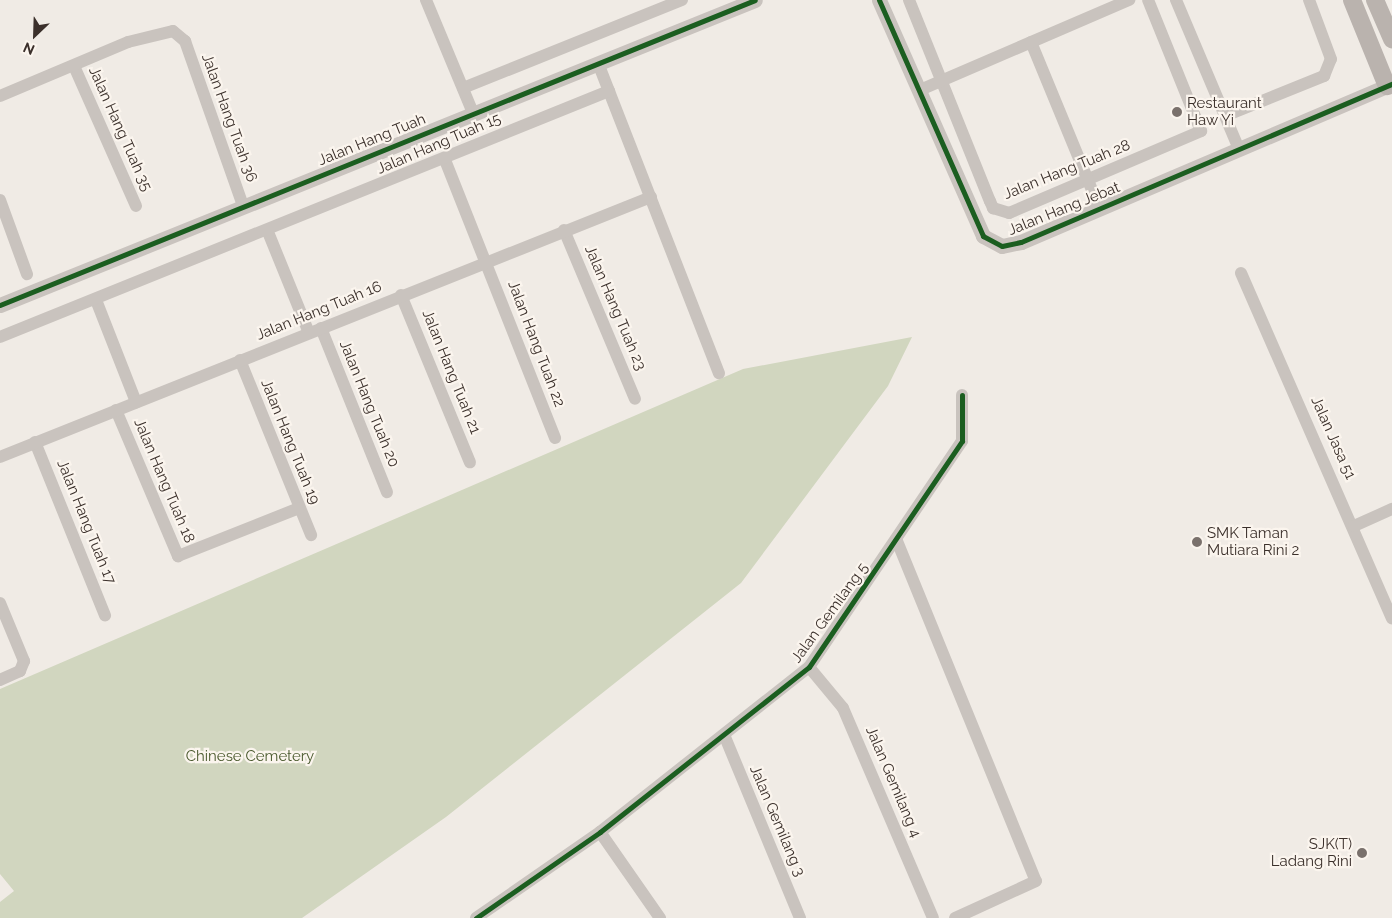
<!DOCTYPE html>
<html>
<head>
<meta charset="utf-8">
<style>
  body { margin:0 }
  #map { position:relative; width:1392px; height:918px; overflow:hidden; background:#f0ebe5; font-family:Raleway,sans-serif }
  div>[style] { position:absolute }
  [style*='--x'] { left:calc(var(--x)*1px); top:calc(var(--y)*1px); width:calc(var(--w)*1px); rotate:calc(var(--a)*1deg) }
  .green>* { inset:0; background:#d1d6bf }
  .minor>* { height:12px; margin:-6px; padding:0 6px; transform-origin:6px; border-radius:6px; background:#c9c3be }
  .tertiary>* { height:15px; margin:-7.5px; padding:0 7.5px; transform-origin:7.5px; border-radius:7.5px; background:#c9c3be }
  .secondary>* { height:18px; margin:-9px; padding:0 9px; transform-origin:9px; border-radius:9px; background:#bab3ae }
  .cycleway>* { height:5px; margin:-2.5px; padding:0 2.5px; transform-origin:2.5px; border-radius:2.5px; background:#1b5e20 }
  .dots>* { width:14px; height:14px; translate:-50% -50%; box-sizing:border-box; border:2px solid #fbf5ee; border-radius:50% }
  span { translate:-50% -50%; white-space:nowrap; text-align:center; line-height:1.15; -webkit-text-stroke:4.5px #fbf5ee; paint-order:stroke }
  .poi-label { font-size:15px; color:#3b302b }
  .left { translate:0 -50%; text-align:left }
  .right { translate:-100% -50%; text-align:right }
  .street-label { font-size:15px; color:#3b302b }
  .park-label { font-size:15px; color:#4a5a2e }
  .north { position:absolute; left:10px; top:10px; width:50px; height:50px; -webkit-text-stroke:4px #fbf5ee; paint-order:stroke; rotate:204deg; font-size:14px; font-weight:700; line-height:20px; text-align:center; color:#3b302b }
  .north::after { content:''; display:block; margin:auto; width:18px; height:22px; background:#3b302b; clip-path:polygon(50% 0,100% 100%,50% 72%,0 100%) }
</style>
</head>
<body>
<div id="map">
  <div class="green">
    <i style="clip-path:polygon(912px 337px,888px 386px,741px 583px,446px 817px,302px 918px,0 918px,0 902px,14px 891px,0 874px,0 689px,743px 369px)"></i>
  </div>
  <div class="minor">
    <i style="--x:426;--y:0;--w:122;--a:67.4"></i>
    <i style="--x:909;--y:0;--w:217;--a:68.1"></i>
    <i style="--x:990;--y:201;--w:8;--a:67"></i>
    <i style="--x:993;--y:208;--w:17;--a:17"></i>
    <i style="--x:1009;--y:213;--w:209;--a:-23.1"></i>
    <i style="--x:1201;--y:131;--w:141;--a:-112"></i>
    <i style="--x:1176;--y:0;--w:162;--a:67.1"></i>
    <i style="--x:1031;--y:42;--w:181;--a:67.6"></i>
    <i style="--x:598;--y:63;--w:333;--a:68.7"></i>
    <i style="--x:74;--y:66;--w:153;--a:66.1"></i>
    <i style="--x:463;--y:88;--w:236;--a:-21.9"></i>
    <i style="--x:920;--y:90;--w:228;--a:-23.3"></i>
    <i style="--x:0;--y:96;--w:139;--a:-22.9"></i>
    <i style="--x:128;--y:42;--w:46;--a:-13.7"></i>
    <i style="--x:173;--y:31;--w:16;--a:40"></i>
    <i style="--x:185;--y:41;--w:175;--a:70.6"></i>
    <i style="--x:1225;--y:116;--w:107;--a:-22"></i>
    <i style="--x:1324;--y:76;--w:18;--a:-68"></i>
    <i style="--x:1331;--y:59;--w:63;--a:-110.4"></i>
    <i style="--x:445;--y:160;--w:299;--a:68.4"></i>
    <i style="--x:0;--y:200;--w:79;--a:70"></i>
    <i style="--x:564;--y:230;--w:183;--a:67.2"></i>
    <i style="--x:268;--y:232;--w:109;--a:67.9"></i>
    <i style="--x:1241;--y:273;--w:377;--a:66.4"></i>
    <i style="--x:401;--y:295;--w:181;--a:67.6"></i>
    <i style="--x:96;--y:300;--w:110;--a:68.6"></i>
    <i style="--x:321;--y:328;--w:177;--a:68.1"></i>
    <i style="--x:0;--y:337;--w:657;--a:-22"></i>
    <i style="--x:240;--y:360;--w:189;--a:67.9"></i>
    <i style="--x:116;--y:410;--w:159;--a:67"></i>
    <i style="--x:178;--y:556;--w:130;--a:-21.6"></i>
    <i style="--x:35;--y:442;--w:187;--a:68"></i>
    <i style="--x:0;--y:457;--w:701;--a:-21.77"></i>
    <i style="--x:1354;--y:526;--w:42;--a:-24.1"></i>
    <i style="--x:897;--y:541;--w:367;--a:67.8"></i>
    <i style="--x:1036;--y:881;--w:89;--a:155.4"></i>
    <i style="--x:0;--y:603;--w:63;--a:67.5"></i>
    <i style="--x:24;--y:661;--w:11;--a:112"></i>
    <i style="--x:20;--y:671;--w:22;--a:156"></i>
    <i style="--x:809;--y:667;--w:53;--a:50.3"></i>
    <i style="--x:843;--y:708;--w:228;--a:66.8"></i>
    <i style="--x:725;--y:737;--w:196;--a:67.5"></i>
    <i style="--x:600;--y:832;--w:105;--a:55.1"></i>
    <i style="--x:476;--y:918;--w:151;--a:-34.7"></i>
    <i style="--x:600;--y:832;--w:266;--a:-38.3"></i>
    <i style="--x:809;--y:667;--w:273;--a:-55.9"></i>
    <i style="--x:962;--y:441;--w:46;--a:-90"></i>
  </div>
  <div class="tertiary">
    <i style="--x:879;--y:0;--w:258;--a:66.2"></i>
    <i style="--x:983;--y:236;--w:21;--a:28"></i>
    <i style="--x:1002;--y:246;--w:19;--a:-12"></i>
    <i style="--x:1021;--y:242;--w:403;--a:-23.1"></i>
    <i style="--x:0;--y:305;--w:814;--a:-22"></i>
  </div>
  <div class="secondary">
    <i style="--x:1352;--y:0;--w:93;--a:67.9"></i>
    <i style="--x:1375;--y:0;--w:43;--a:66.4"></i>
  </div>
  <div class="cycleway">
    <i style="--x:879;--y:0;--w:258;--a:66.2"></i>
    <i style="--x:983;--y:236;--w:21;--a:28"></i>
    <i style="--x:1002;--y:246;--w:19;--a:-12"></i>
    <i style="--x:1021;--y:242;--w:403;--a:-23.1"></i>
    <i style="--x:0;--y:305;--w:814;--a:-22"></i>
    <i style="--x:476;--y:918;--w:151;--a:-34.7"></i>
    <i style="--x:600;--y:832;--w:266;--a:-38.3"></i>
    <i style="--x:809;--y:667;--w:273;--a:-55.9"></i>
    <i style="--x:962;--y:441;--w:46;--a:-90"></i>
  </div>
  <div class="dots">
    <i style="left:1177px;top:112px;background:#7a716c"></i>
    <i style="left:1197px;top:542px;background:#7a716c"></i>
    <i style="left:1362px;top:853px;background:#7a716c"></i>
  </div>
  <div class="poi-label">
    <span class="left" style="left:1187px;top:112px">Restaurant<br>Haw Yi</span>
    <span class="left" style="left:1207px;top:542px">SMK Taman<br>Mutiara Rini 2</span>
    <span class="right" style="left:1352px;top:853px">SJK(T)<br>Ladang Rini</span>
  </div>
  <div class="street-label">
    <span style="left:229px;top:118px;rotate:70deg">Jalan Hang Tuah 36</span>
    <span style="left:120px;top:129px;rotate:66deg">Jalan Hang Tuah 35</span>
    <span style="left:372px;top:140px;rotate:-22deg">Jalan Hang Tuah</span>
    <span style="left:439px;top:144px;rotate:-23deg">Jalan Hang Tuah 15</span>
    <span style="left:1067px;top:170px;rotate:-22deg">Jalan Hang Tuah 28</span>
    <span style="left:1064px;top:209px;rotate:-22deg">Jalan Hang Jebat</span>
    <span style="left:615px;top:308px;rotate:67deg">Jalan Hang Tuah 23</span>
    <span style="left:319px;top:311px;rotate:-22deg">Jalan Hang Tuah 16</span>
    <span style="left:536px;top:344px;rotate:69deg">Jalan Hang Tuah 22</span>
    <span style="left:451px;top:372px;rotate:68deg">Jalan Hang Tuah 21</span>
    <span style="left:369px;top:404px;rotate:68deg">Jalan Hang Tuah 20</span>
    <span style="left:1333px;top:438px;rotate:66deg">Jalan Jasa 51</span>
    <span style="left:290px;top:442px;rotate:68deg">Jalan Hang Tuah 19</span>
    <span style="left:164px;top:481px;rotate:67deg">Jalan Hang Tuah 18</span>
    <span style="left:86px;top:522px;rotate:68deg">Jalan Hang Tuah 17</span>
    <span style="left:830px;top:613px;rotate:-54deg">Jalan Gemilang 5</span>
    <span style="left:893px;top:782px;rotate:67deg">Jalan Gemilang 4</span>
    <span style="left:777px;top:821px;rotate:67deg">Jalan Gemilang 3</span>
  </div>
  <div class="park-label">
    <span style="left:250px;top:757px">Chinese Cemetery</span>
  </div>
  <div class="north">N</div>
</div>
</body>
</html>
